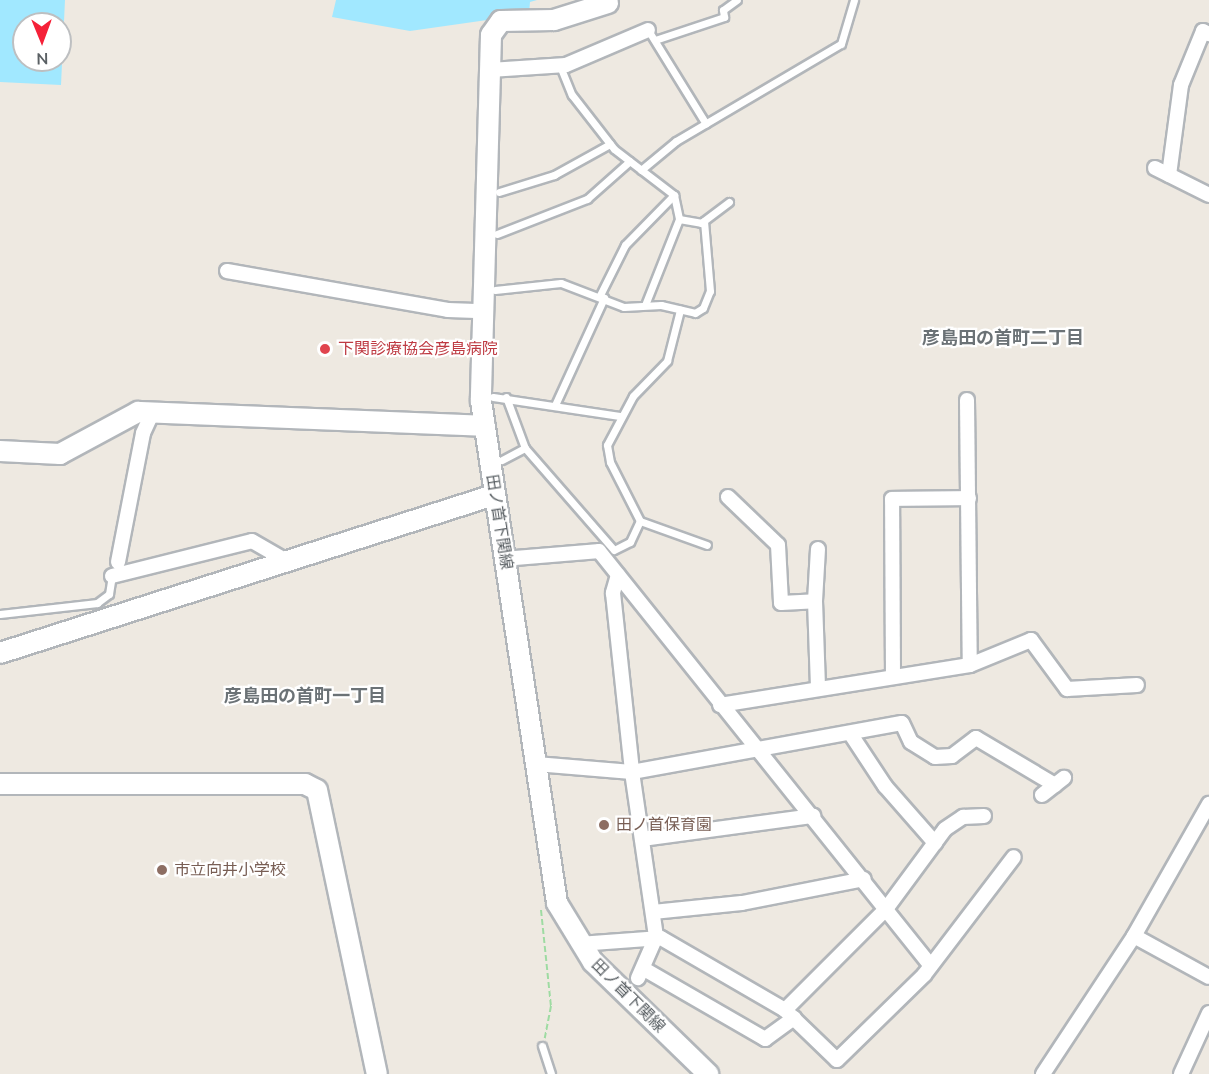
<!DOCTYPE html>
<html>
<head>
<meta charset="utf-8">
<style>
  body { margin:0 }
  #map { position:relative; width:1209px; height:1074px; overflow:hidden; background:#eee9e1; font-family:"Nunito Sans","Noto Sans JP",sans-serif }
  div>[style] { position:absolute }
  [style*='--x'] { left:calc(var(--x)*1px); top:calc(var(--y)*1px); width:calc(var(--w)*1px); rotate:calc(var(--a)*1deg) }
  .water>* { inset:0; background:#a1e8ff }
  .path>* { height:2px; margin-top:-1px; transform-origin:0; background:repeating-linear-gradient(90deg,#9edba2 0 6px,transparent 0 9px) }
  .roads { filter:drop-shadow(2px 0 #b2b6ba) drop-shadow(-2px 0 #b2b6ba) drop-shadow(0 2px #b2b6ba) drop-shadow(0 -2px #b2b6ba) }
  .lane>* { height:7px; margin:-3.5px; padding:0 3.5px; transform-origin:3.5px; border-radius:3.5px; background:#fff }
  .street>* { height:14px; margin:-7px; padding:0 7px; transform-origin:7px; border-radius:7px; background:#fff }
  .secondary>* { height:20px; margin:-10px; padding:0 10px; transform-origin:10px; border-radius:10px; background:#fff }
  .dots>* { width:16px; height:16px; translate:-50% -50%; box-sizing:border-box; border:3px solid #fff; border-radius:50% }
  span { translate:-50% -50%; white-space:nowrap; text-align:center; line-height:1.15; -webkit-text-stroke:4.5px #fff; paint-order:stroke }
  .health-label { font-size:16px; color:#be3a42 }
  .left { translate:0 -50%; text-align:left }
  .street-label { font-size:16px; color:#5a6064 }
  .education-label { font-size:16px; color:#785e54 }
  .neighbourhood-label { font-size:18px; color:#6b7276; font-weight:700 }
  .north { position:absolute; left:12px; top:12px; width:60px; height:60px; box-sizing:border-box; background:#fff; border:2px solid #bdbfc1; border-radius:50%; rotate:179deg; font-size:16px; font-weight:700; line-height:24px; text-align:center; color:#5a6064 }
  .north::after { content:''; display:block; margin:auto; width:21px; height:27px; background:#f52138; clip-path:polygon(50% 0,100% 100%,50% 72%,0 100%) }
</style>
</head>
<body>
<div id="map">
  <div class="water">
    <i style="clip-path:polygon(evenodd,0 0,65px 0,61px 85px,0 82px,0 0,24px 24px,60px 24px,60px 60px,24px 60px,24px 24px)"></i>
    <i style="clip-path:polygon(336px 0,537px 0,530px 2px,529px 14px,410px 31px,332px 17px)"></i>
  </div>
  <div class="path">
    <i style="--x:541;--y:910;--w:97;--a:84.1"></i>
    <i style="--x:551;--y:1006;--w:33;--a:101"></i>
  </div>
  <div class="roads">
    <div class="lane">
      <i style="--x:648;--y:30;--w:110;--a:58.3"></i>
      <i style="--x:655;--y:40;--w:73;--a:-18.4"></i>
      <i style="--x:724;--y:17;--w:7;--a:-98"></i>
      <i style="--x:723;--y:10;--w:17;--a:-36"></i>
      <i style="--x:560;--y:66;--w:31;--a:68"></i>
      <i style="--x:572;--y:95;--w:68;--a:52.1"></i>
      <i style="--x:614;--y:149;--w:76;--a:37.5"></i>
      <i style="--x:674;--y:195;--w:25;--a:78"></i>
      <i style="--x:679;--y:219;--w:22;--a:10"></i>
      <i style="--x:701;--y:223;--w:35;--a:-37"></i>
      <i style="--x:641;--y:170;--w:45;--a:-39.6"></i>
      <i style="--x:676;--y:141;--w:191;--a:-30.5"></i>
      <i style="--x:841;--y:44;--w:46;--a:-73.5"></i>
      <i style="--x:499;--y:192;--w:58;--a:-17.2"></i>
      <i style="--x:554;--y:175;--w:64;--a:-29"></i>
      <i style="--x:497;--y:234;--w:97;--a:-21.3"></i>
      <i style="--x:587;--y:199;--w:57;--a:-41.5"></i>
      <i style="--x:495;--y:290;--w:66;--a:-6.1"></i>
      <i style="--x:561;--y:283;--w:67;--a:20.9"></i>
      <i style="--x:624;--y:307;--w:37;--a:-3"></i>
      <i style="--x:661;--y:305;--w:35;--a:13"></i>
      <i style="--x:695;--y:313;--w:9;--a:-32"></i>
      <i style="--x:703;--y:308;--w:18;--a:-68"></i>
      <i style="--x:710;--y:291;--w:70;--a:-94.9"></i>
      <i style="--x:600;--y:295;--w:56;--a:-63.4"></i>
      <i style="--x:625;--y:245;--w:70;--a:-45.6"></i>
      <i style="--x:645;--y:305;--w:92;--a:-68.4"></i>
      <i style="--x:493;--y:397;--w:128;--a:8.5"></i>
      <i style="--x:506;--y:397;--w:54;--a:69.6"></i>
      <i style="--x:555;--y:405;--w:118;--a:-65.4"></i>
      <i style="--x:502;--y:460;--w:26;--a:-28"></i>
      <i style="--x:525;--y:448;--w:135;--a:48.9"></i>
      <i style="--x:614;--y:550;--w:18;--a:-27"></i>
      <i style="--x:630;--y:542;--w:23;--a:-65"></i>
      <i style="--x:640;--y:521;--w:71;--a:19.7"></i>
      <i style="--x:640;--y:521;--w:66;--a:-117"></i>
      <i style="--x:610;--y:462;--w:17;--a:-100"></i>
      <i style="--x:607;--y:445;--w:55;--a:-62"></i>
      <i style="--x:633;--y:396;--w:49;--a:-45.8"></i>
      <i style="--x:667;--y:361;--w:53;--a:-75.7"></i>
      <i style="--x:0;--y:614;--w:98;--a:-6.5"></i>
      <i style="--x:97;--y:603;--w:15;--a:-37"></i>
      <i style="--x:109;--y:594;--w:18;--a:-81"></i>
      <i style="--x:542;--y:1046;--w:29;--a:72"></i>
    </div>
    <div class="street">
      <i style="--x:490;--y:70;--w:76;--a:-3.8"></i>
      <i style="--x:566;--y:65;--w:89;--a:-23.1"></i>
      <i style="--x:1155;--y:168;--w:60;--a:26.6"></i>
      <i style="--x:1169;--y:175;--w:91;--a:-82.4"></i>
      <i style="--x:1181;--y:85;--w:58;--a:-67.8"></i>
      <i style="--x:1203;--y:31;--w:7;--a:27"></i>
      <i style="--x:227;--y:271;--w:224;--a:10"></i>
      <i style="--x:448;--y:310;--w:35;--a:2"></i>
      <i style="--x:967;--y:400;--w:265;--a:89.4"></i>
      <i style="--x:728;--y:497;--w:69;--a:43.8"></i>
      <i style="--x:778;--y:545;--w:58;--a:87"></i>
      <i style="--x:781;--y:603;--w:34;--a:-3"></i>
      <i style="--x:815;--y:601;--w:88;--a:88"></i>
      <i style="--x:504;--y:559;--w:95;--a:-4.8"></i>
      <i style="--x:599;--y:551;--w:531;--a:51.34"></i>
      <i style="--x:118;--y:562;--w:131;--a:-79"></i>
      <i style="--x:143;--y:433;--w:23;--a:-65"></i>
      <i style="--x:618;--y:575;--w:19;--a:106"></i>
      <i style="--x:613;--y:593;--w:180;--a:83.9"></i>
      <i style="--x:632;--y:772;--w:167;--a:81.7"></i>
      <i style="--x:656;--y:937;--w:45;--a:113.7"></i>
      <i style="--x:112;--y:576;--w:144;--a:-14"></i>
      <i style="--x:252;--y:541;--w:38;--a:30"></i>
      <i style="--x:815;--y:601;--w:52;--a:-86.7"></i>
      <i style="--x:893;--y:677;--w:178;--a:-90.3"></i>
      <i style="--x:892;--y:499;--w:77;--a:-0.7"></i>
      <i style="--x:720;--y:705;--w:253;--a:-9.1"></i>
      <i style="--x:970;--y:665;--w:66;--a:-22.3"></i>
      <i style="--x:1031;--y:640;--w:61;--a:53.7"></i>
      <i style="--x:1067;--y:689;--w:70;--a:-3.3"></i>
      <i style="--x:850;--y:733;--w:64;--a:56.6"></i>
      <i style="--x:885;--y:786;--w:76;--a:48.7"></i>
      <i style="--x:536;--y:764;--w:96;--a:4.8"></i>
      <i style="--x:632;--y:772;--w:274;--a:-10.3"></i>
      <i style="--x:902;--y:723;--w:21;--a:65"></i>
      <i style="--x:911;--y:742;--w:28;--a:32"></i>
      <i style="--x:935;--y:757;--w:17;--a:-3"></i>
      <i style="--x:952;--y:756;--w:30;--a:-37"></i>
      <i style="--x:976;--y:738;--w:92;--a:30.7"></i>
      <i style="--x:1042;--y:795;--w:28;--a:-38"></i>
      <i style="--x:642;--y:839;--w:173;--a:-7.7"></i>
      <i style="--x:653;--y:912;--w:89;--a:-5.8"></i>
      <i style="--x:742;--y:903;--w:124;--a:-11.1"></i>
      <i style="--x:1134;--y:936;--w:85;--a:28.7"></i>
      <i style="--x:579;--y:944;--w:82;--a:-4.2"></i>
      <i style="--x:661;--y:938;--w:143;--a:30.1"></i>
      <i style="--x:785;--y:1010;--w:72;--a:43.9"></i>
      <i style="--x:837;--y:1060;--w:122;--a:-44.3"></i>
      <i style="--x:924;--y:975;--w:148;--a:-52.7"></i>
      <i style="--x:644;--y:969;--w:140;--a:30"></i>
      <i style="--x:765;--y:1039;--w:36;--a:-36"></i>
      <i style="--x:785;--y:1010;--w:143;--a:-45"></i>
      <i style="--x:886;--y:909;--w:99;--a:-53.6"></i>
      <i style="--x:945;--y:829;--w:22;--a:-34"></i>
      <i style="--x:963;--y:817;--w:21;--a:-3"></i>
      <i style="--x:1043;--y:1074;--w:165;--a:-56.6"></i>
      <i style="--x:1134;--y:936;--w:152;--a:-60.4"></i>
      <i style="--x:1181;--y:1074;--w:67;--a:-65.3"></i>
    </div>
    <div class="secondary">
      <i style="--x:608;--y:3;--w:57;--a:162.5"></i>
      <i style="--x:554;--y:20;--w:53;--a:178.9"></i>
      <i style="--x:501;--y:21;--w:17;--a:126"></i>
      <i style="--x:491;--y:35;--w:366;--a:91.6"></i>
      <i style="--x:481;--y:401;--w:508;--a:81.39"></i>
      <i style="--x:557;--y:903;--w:69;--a:58.6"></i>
      <i style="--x:593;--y:962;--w:161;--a:44.2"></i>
      <i style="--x:0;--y:451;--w:60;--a:2.9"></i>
      <i style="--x:60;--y:454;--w:89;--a:-28.3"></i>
      <i style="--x:138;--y:412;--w:347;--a:2.3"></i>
      <i style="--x:0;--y:653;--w:519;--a:-17.74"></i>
      <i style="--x:0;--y:784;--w:305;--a:0"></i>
      <i style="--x:305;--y:784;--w:13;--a:27"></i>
      <i style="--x:317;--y:790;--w:290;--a:78.1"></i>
    </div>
  </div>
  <div class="dots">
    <i style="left:325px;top:349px;background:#e0444e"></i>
    <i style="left:604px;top:825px;background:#8d6e63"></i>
    <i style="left:162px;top:870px;background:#8d6e63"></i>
  </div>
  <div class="health-label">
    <span class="left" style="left:338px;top:349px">下関診療協会彦島病院</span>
  </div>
  <div class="street-label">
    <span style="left:499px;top:522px;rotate:81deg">田ノ首下関線</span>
    <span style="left:628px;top:996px;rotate:45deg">田ノ首下関線</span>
  </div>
  <div class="education-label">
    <span class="left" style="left:616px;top:825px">田ノ首保育園</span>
    <span class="left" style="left:174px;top:870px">市立向井小学校</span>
  </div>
  <div class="neighbourhood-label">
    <span style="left:1003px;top:338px">彦島田の首町二丁目</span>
    <span style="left:305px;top:696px">彦島田の首町一丁目</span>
  </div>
  <div class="north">N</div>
</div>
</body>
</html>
